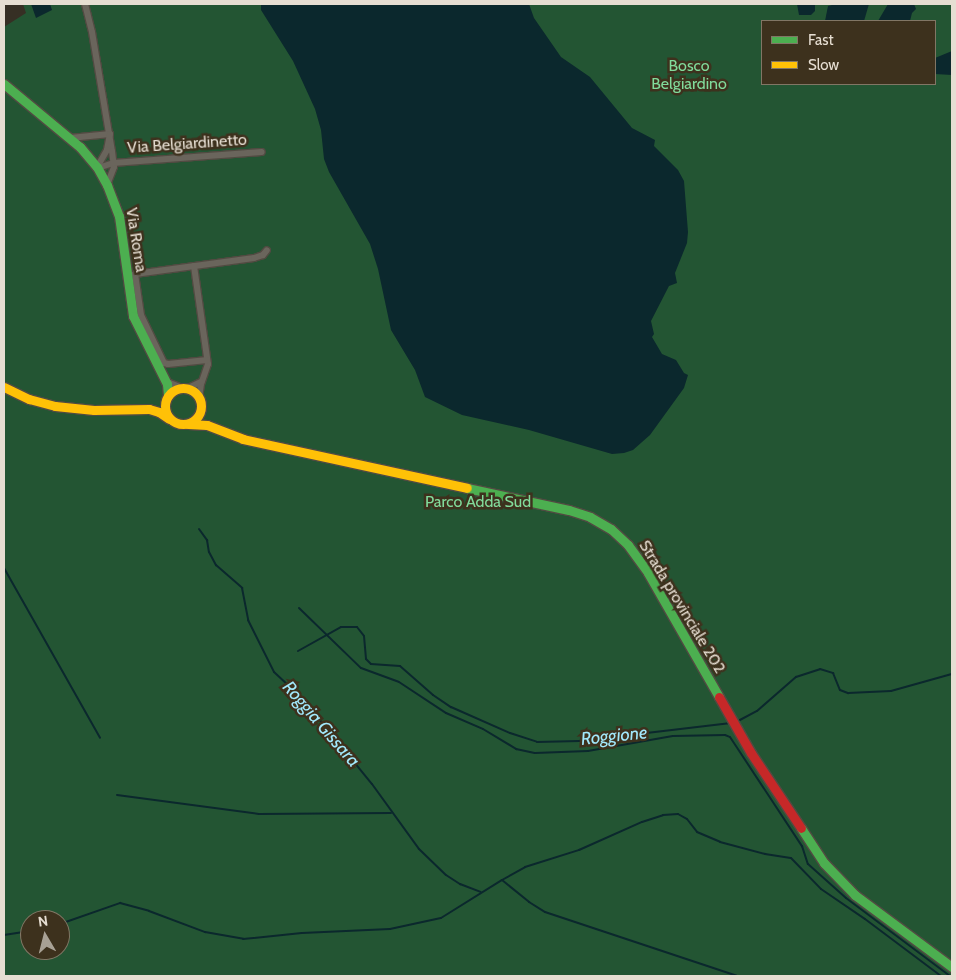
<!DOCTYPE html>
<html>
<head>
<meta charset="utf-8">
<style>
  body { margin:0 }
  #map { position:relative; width:956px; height:980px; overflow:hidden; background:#362f24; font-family:Cabin,sans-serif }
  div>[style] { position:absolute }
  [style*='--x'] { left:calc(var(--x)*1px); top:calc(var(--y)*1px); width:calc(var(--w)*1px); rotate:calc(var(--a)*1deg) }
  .green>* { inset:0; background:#235533 }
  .water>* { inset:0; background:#0b282d }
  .stream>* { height:2px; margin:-1px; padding:0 1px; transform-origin:1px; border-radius:1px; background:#0b282d }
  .roads { filter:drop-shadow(1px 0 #514b42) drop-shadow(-1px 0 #514b42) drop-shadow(0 1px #514b42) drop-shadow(0 -1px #514b42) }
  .street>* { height:6px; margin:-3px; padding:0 3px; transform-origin:3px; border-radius:3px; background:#6a655c }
  .fast>* { height:9px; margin:-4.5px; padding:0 4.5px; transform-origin:4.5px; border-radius:4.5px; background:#4caf50 }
  .slow>* { height:9px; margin:-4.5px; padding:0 4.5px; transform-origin:4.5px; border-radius:4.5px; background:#ffc107 }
  .slow>.ring { margin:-4.5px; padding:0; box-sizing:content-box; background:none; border:9px solid #ffc107; border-radius:50% }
  .jam>* { height:9px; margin:-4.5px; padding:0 4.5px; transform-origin:4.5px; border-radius:4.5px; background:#c62828 }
  span { translate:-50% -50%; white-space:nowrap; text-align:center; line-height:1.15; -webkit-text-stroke:5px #3d311d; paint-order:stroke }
  .park-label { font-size:16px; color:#81db9b }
  .street-label { font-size:16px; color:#e6ded2 }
  .water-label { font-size:18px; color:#a2e9fc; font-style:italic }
  .frame { position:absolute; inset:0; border:5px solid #e6ded2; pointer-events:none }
  .legend { position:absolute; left:761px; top:20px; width:175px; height:65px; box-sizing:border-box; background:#3d311d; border:1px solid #817665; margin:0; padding:6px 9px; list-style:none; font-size:15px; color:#e6ded2 }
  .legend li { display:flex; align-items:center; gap:10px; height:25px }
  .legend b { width:25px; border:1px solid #817665 }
  .north { position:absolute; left:20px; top:910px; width:50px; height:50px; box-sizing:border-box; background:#3d311d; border:1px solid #817665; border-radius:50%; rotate:352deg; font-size:14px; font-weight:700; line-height:20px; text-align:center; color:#e6ded2 }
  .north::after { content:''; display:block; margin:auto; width:18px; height:22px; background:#a8a195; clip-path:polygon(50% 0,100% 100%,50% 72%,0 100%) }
</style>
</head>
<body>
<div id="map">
  <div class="green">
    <i style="clip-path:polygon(evenodd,23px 4px,952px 4px,952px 976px,4px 976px,4px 27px,26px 13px,23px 4px,762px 21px,935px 21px,935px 84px,762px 84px,762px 21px,23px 4px,30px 920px,60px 920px,60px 950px,30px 950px,30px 920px)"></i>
  </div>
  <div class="water">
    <i style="clip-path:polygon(31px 4px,50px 4px,52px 10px,36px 18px)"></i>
    <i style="clip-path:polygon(261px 4px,529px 4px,534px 18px,561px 57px,590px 77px,632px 128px,655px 140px,654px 146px,678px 170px,684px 181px,688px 232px,687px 243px,675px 273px,677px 283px,669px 286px,651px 321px,654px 334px,652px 337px,662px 354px,676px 360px,684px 373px,688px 375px,684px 388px,650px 435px,633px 450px,624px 453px,612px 454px,529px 430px,462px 415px,425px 397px,415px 370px,391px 330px,378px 269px,370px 244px,329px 172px,324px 159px,321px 130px,315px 109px,293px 61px,261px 10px)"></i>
    <i style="clip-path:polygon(797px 4px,815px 4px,815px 11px,811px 15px,799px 15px)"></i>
    <i style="clip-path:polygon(836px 4px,869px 4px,864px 21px,825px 21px,828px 6px)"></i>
    <i style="clip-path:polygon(888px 4px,914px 4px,916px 9px,912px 13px,910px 21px,878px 21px)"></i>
    <i style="clip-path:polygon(952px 51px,952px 75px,935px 74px,935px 58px)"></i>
  </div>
  <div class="stream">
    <i style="--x:199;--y:529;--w:14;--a:54"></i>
    <i style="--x:207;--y:540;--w:12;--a:81"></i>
    <i style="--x:209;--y:552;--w:15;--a:62"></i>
    <i style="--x:216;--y:565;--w:35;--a:41"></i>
    <i style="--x:242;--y:588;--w:33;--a:79"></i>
    <i style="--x:248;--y:620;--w:58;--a:63.4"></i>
    <i style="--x:274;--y:672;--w:37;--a:43"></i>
    <i style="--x:301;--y:697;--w:112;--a:50.8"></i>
    <i style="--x:372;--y:784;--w:80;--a:54.1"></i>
    <i style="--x:419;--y:849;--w:37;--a:44"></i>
    <i style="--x:446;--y:875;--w:17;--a:33"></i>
    <i style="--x:460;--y:884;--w:22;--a:21"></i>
    <i style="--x:4;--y:568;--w:195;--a:60.5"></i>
    <i style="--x:299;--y:608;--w:86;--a:44.1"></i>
    <i style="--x:361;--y:668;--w:40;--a:20.2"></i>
    <i style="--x:399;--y:682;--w:56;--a:33.4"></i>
    <i style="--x:446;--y:713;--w:40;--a:23.4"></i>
    <i style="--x:483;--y:729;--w:39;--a:31"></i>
    <i style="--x:516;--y:749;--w:19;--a:12"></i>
    <i style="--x:535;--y:753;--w:53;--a:-2.2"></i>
    <i style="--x:588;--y:751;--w:86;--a:-10"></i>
    <i style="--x:673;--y:736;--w:52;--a:-1.1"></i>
    <i style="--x:725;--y:735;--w:5;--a:22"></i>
    <i style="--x:730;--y:737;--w:131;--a:56.6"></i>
    <i style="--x:802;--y:846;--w:19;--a:72"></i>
    <i style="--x:808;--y:864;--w:51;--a:41.8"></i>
    <i style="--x:846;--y:898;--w:130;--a:36.9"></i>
    <i style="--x:298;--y:651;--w:49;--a:-29.2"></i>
    <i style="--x:341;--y:627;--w:16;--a:0"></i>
    <i style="--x:357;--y:627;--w:11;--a:52"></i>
    <i style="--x:364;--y:636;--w:23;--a:85"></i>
    <i style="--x:366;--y:659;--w:7;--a:45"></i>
    <i style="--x:371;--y:664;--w:29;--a:4"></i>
    <i style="--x:400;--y:666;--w:44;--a:41.3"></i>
    <i style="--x:433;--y:695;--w:22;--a:34"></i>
    <i style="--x:451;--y:707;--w:64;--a:23.8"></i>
    <i style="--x:510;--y:733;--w:28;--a:18"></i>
    <i style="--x:537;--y:742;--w:42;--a:-1.4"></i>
    <i style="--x:579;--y:741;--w:153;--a:-6.8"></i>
    <i style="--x:738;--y:721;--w:21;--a:-28"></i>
    <i style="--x:757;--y:711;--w:52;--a:-41.1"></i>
    <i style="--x:796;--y:677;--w:25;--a:-18"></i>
    <i style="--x:820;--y:669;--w:14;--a:17"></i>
    <i style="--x:833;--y:673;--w:18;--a:68"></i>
    <i style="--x:840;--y:690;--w:9;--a:21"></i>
    <i style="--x:848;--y:693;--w:43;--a:-2.7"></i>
    <i style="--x:891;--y:691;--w:63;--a:-15.6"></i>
    <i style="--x:117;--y:795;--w:143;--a:7.6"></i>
    <i style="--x:259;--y:814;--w:132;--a:-0.4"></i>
    <i style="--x:502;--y:880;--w:26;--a:-29"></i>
    <i style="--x:525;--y:867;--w:57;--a:-17.5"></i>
    <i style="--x:579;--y:850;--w:69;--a:-24"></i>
    <i style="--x:642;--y:822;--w:22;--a:-18"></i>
    <i style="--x:663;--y:815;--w:15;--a:-4"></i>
    <i style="--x:678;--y:814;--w:10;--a:29"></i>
    <i style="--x:687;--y:819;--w:16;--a:52"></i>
    <i style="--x:697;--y:832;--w:25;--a:23"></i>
    <i style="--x:720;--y:842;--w:47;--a:14.9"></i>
    <i style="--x:765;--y:854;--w:26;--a:9"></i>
    <i style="--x:791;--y:858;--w:43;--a:45.9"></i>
    <i style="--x:821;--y:889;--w:53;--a:34.3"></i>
    <i style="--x:865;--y:919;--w:95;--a:36.9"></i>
    <i style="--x:60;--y:924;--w:64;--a:-19.3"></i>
    <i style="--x:120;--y:903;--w:30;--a:15"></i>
    <i style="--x:149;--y:911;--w:60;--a:20.6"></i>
    <i style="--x:205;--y:932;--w:39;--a:10"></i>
    <i style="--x:243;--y:939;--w:59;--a:-5.8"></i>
    <i style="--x:302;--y:933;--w:88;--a:-2.6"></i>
    <i style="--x:390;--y:929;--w:52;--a:-12.2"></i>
    <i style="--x:441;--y:918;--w:72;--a:-31.9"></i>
    <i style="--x:502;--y:880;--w:35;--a:39"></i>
    <i style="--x:529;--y:902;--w:19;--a:32"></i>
    <i style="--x:545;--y:912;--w:202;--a:18.4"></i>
    <i style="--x:4;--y:935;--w:26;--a:-9"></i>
  </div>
  <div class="roads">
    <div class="street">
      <i style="--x:85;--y:4;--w:29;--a:76"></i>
      <i style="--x:92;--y:32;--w:121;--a:80.5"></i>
      <i style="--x:112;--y:151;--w:16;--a:83"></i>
      <i style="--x:114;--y:167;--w:19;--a:111"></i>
      <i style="--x:70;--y:138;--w:40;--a:-5.7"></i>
      <i style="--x:110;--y:134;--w:16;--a:101"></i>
      <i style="--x:107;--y:150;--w:20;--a:120"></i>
      <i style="--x:97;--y:167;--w:4;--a:0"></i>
      <i style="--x:101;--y:167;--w:13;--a:-18"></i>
      <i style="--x:113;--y:163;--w:149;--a:-4.2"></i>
      <i style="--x:194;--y:266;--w:99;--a:81.9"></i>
      <i style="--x:208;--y:364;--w:21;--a:109"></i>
      <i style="--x:201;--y:384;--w:14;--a:98"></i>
      <i style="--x:207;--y:360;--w:39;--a:174"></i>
      <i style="--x:168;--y:364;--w:4;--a:-166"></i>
      <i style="--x:164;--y:363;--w:53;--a:-115.6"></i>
      <i style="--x:141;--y:315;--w:41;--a:-98.3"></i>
      <i style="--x:135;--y:274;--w:120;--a:-7.7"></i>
      <i style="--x:254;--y:258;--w:9;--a:-18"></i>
      <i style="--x:263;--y:255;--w:6;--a:-51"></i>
      <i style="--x:165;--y:381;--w:18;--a:22"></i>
      <i style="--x:186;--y:389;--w:17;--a:-25"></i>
    </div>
    <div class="fast">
      <i style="--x:4;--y:84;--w:99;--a:39.7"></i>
      <i style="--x:80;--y:147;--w:26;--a:50"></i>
      <i style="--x:97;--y:167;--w:21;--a:61"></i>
      <i style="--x:107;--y:185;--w:33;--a:69"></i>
      <i style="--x:119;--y:216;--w:101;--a:82"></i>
      <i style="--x:133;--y:316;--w:76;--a:63.4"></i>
      <i style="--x:167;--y:384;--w:12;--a:85"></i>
      <i style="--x:467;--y:488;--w:104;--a:12.2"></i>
      <i style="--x:569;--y:510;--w:22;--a:18"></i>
      <i style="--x:590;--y:517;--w:24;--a:30"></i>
      <i style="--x:611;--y:529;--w:23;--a:43"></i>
      <i style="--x:628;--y:545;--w:34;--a:54"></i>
      <i style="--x:648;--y:573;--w:143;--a:60.2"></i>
      <i style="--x:801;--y:828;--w:42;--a:56.7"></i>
      <i style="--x:824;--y:863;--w:45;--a:45.9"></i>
      <i style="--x:855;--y:895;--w:121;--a:36.6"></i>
    </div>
    <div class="slow">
      <i style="--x:4;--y:387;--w:28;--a:26"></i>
      <i style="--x:29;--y:399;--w:27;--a:15"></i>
      <i style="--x:55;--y:406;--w:39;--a:6"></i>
      <i style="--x:94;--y:410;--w:55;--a:-1"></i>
      <i style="--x:149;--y:409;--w:10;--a:17"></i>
      <i style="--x:159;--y:412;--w:12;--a:35"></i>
      <i class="ring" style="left:165px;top:388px;width:27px;height:27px"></i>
      <i style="--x:188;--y:424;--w:19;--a:3"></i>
      <i style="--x:207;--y:425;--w:39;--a:21"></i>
      <i style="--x:243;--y:439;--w:229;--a:12.3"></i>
    </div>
    <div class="jam">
      <i style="--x:719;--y:697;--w:64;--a:60.3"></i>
      <i style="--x:751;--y:753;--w:90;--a:56.3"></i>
    </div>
  </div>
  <div class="park-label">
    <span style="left:689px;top:75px">Bosco<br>Belgiardino</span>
    <span style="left:478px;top:502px">Parco Adda Sud</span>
  </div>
  <div class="street-label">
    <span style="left:187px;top:144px;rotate:-4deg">Via Belgiardinetto</span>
    <span style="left:136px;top:240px;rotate:81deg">Via Roma</span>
    <span style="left:682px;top:607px;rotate:59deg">Strada provinciale 202</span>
  </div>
  <div class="water-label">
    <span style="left:321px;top:724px;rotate:49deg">Roggia Gissara</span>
    <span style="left:614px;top:736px;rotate:-6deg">Roggione</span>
  </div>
  <div class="frame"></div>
  <ul class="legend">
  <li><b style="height:6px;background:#4caf50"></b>Fast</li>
  <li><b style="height:6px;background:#ffc107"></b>Slow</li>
  </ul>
  <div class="north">N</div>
</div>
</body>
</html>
